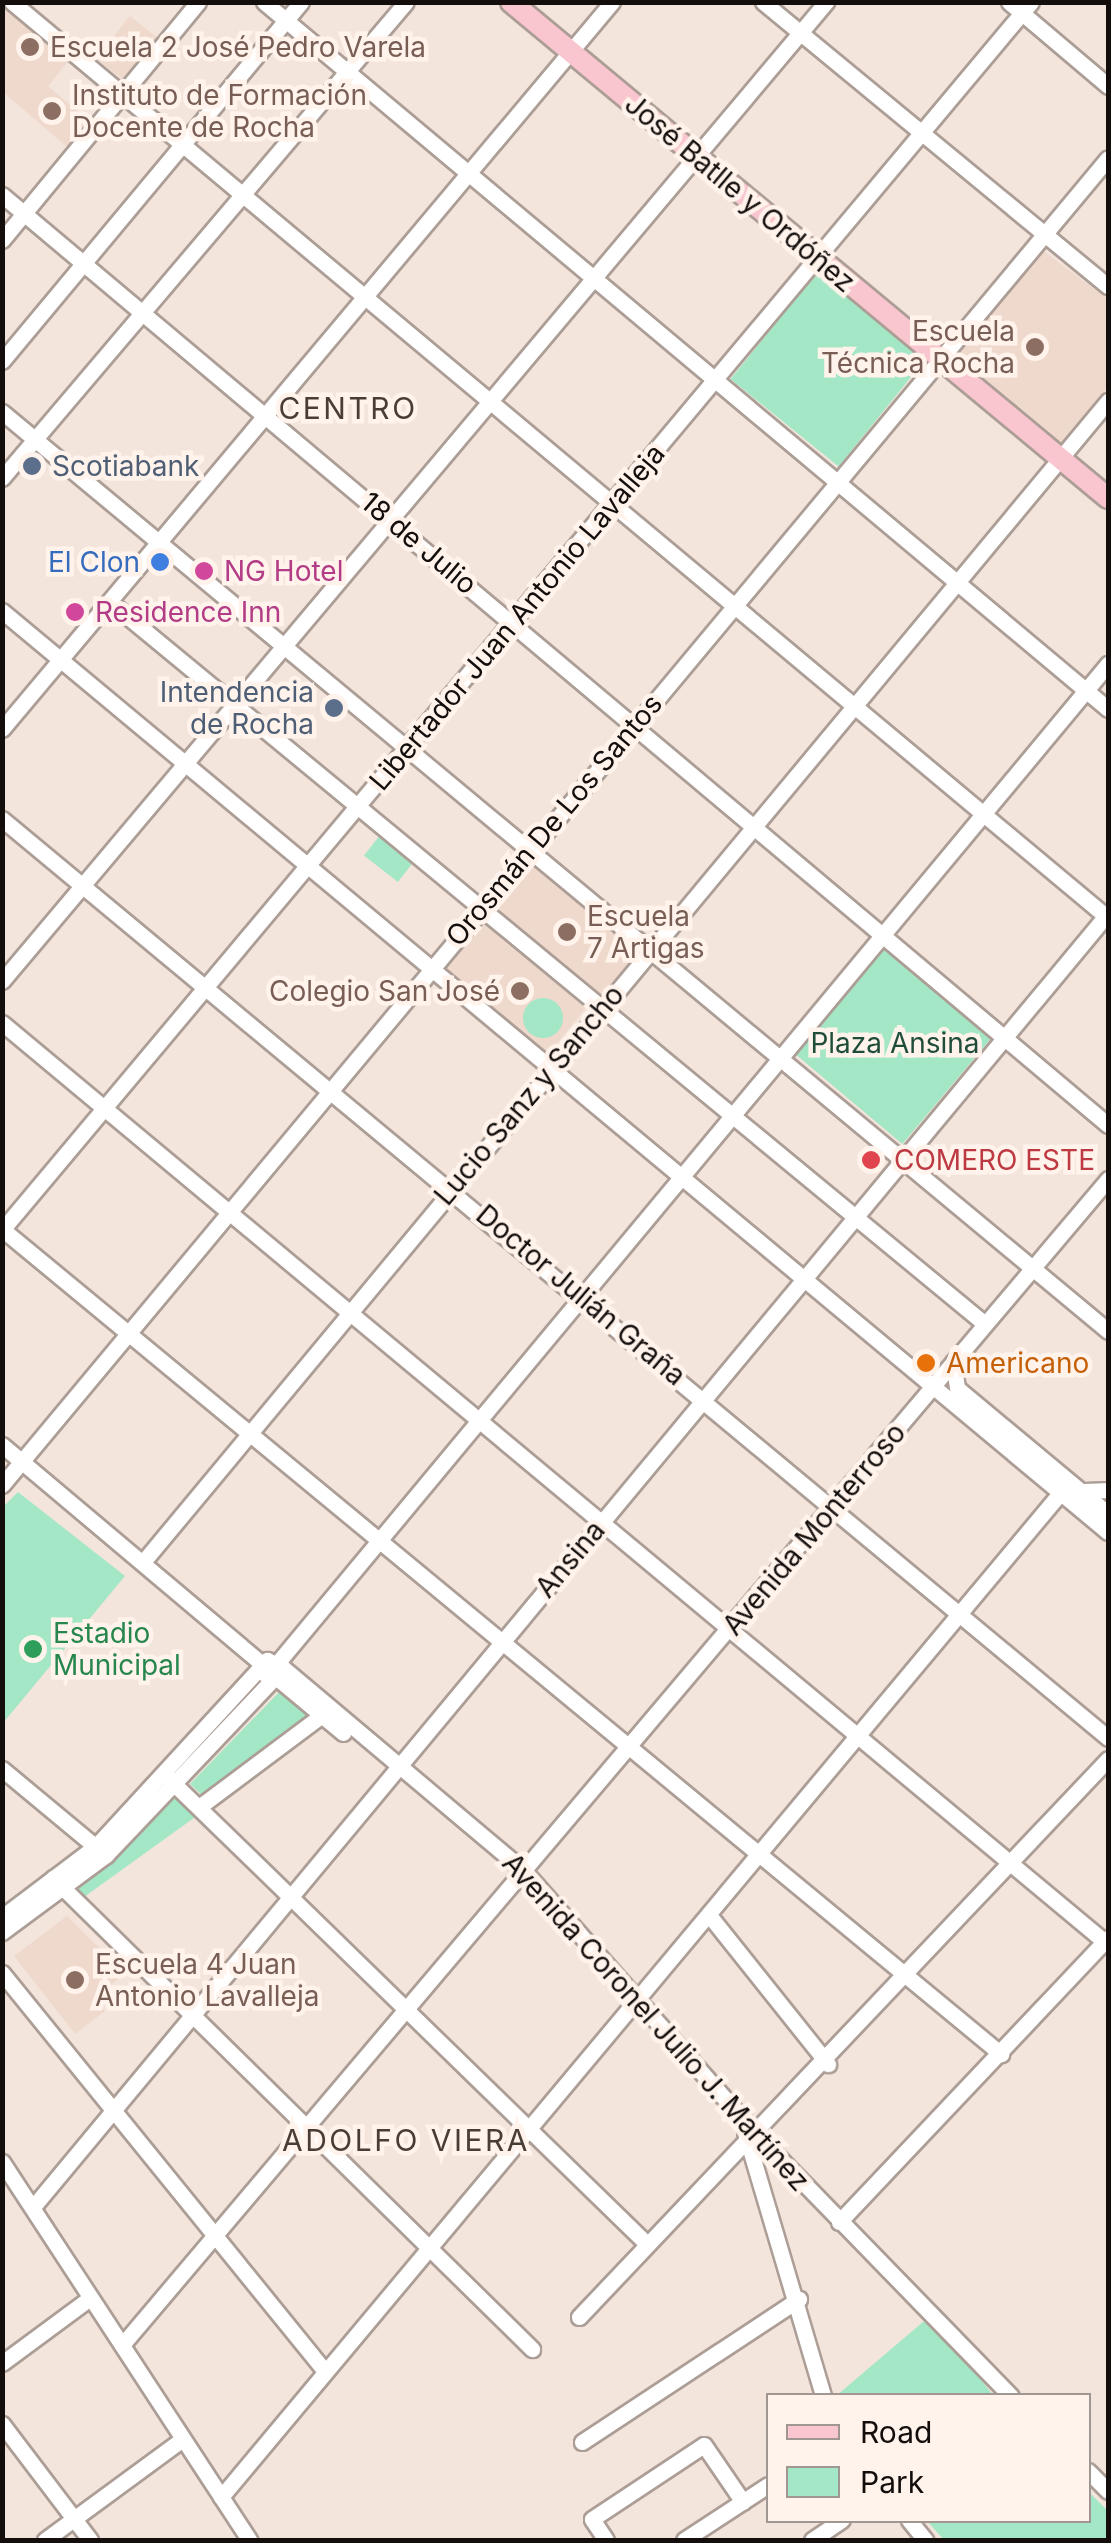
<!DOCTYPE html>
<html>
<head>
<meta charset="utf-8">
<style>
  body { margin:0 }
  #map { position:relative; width:1111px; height:2543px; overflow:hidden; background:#f3e5dc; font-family:Inter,sans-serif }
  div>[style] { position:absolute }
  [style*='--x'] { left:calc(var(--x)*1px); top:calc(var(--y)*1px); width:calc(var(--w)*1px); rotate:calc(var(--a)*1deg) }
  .built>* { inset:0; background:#efd9cc; transform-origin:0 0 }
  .green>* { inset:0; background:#a4e7c7; transform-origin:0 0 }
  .round { border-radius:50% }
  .roads { filter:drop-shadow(2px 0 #ac9e96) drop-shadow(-2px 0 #ac9e96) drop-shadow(0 2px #ac9e96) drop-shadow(0 -2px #ac9e96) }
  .minor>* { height:15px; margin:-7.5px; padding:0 7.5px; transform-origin:7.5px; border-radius:7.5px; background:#fff }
  .major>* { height:20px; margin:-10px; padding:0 10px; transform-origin:10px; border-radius:10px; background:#f9c5cf }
  .dots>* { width:28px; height:28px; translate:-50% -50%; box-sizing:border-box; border:5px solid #fff3ec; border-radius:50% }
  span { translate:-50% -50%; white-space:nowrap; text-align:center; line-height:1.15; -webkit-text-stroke:9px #fff3ec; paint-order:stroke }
  .education-label { font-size:28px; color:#785e54 }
  .left { translate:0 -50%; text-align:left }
  .right { translate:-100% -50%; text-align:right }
  .street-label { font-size:28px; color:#130e0c }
  .service-label { font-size:28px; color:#4e5e75 }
  .shop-label { font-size:28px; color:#366cbe }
  .hotel-label { font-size:28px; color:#b23c85 }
  .park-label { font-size:28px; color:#204d3a }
  .health-label { font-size:28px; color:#be3a42 }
  .food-label { font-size:28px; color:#c56008 }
  .leisure-label { font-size:28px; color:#27864d }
  .neighbourhood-label { font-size:30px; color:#493e37; letter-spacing:2.5px }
  .frame { position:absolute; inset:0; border:5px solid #130e0c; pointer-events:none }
  .legend { position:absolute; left:766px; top:2393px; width:325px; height:130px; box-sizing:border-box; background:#fff3ec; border:2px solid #a19792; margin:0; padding:12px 18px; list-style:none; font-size:30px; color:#130e0c }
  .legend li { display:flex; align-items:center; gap:20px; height:50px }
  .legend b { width:50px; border:2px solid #a19792 }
</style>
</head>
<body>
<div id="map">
  <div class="built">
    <i style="clip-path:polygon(5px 3px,71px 58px,48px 86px,89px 121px,67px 147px,3px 92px)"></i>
    <i style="left:130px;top:16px;width:35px;height:54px;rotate:39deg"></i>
    <i style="clip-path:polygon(1042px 250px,1108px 299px,1108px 387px,1061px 444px,957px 356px)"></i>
    <i style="left:531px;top:862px;width:141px;height:61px;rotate:40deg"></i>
    <i style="left:483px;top:919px;width:136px;height:65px;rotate:39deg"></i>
    <i style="clip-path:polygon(67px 1916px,125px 1973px,93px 1999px,105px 2011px,75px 2034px,14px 1956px)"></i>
  </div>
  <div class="green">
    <i style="left:818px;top:271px;width:139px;height:139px;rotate:39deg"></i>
    <i style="left:380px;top:835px;width:43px;height:26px;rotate:38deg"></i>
    <i style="left:886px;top:941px;width:143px;height:145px;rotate:40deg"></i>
    <i class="round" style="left:523px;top:998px;width:40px;height:40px"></i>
    <i style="clip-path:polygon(18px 1492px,125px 1576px,3px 1723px,3px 1507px)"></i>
    <i style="clip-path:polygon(281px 1690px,309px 1715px,204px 1797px,190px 1784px)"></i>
    <i style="clip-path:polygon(176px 1795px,198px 1815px,80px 1900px,74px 1887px)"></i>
    <i style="clip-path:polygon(930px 2316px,993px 2395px,836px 2396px)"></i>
    <i style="clip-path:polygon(1089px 2492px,1108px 2511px,1108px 2540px,944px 2540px,927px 2521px,1088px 2520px)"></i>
  </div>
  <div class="roads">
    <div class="minor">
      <i style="--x:12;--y:2;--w:1428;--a:39.89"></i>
      <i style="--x:264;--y:2;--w:1101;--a:39.95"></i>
      <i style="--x:763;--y:2;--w:447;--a:39.5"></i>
      <i style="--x:1009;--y:2;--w:130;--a:40.3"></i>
      <i style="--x:2;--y:195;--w:1445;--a:40.06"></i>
      <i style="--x:2;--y:240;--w:308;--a:-50.5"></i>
      <i style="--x:2;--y:361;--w:467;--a:-50.2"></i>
      <i style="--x:2;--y:412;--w:1438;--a:39.72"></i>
      <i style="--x:2;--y:478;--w:624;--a:-49.68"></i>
      <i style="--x:110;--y:602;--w:1134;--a:39.53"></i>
      <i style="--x:2;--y:611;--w:1439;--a:39.79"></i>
      <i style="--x:2;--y:729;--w:949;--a:-50"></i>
      <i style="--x:2;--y:819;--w:1438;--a:39.72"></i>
      <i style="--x:2;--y:981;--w:1280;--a:-49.91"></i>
      <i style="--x:2;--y:1023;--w:1436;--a:39.8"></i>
      <i style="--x:2;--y:1229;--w:1296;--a:39.55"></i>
      <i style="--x:2;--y:1230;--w:1602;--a:-50.04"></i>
      <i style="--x:953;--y:1362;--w:26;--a:81"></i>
      <i style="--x:957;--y:1388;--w:197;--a:39.8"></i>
      <i style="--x:2;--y:1445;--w:340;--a:40.1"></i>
      <i style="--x:2;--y:1485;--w:1727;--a:-50.19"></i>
      <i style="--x:143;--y:1562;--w:1510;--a:-50.27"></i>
      <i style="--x:279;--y:1661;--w:1297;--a:-50.26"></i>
      <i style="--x:282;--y:1667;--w:317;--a:40.1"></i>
      <i style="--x:524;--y:1871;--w:352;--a:48.6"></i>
      <i style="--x:757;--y:2135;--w:364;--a:45.8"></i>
      <i style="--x:277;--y:1678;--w:86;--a:39.8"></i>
      <i style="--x:2;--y:1769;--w:131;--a:39.7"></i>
      <i style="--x:164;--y:1774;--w:674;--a:44.22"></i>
      <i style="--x:199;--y:1807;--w:154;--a:-36.8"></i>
      <i style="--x:53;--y:1878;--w:672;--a:44.52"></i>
      <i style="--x:709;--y:1915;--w:191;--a:51.4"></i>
      <i style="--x:2;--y:1917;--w:118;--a:-37.1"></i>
      <i style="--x:96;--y:1846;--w:253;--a:-47.4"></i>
      <i style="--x:267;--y:1660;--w:17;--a:25"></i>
      <i style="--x:282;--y:1667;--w:16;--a:128"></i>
      <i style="--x:272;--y:1680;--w:14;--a:-141"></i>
      <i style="--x:2;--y:1932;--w:129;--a:-36.5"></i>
      <i style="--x:106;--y:1855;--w:241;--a:-46.5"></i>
      <i style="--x:2;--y:1973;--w:511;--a:50.96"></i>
      <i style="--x:745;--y:2132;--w:275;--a:73.5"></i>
      <i style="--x:2;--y:2162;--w:452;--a:56.8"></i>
      <i style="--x:33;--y:2207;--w:1682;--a:-50.28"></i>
      <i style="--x:839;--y:2222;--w:391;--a:-46.6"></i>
      <i style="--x:579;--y:2317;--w:769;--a:-46.53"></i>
      <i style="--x:122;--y:2345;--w:1527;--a:-49.78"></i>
      <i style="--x:2;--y:2363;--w:109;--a:-36.5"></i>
      <i style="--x:2;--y:2424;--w:146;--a:52.8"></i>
      <i style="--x:582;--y:2442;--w:260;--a:-33.4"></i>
      <i style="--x:1088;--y:2471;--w:28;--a:45"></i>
      <i style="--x:221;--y:2497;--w:1310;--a:-50.11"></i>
      <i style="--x:1061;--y:1492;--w:47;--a:-2.4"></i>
      <i style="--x:909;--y:2520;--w:26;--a:51"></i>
      <i style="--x:45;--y:2540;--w:169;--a:-36.3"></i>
      <i style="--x:606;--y:2540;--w:25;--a:-124"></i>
      <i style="--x:592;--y:2519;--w:134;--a:-33.5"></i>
      <i style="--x:704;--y:2445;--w:69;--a:55.6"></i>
      <i style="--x:684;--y:2540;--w:100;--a:-33.2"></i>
      <i style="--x:812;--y:2540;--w:36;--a:-34"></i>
    </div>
    <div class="major">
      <i style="--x:511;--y:2;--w:776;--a:39.72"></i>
    </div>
  </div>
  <div class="dots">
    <i style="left:30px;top:47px;background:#8d6e63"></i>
    <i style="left:52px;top:111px;background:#8d6e63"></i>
    <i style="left:1035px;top:347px;background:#8d6e63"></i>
    <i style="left:32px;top:466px;background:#5c6f8a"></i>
    <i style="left:160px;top:562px;background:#3f7fe0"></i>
    <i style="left:204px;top:571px;background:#d1479c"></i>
    <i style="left:75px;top:612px;background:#d1479c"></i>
    <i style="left:334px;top:708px;background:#5c6f8a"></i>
    <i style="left:567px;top:932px;background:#8d6e63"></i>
    <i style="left:520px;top:991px;background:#8d6e63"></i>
    <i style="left:871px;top:1160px;background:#e0444e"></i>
    <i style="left:926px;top:1363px;background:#e8710a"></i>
    <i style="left:33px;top:1649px;background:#2e9e5b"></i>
    <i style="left:75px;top:1980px;background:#8d6e63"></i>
  </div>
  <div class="education-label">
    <span class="left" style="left:50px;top:47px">Escuela 2 José Pedro Varela</span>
    <span class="left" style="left:72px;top:111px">Instituto de Formación<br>Docente de Rocha</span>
    <span class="right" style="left:1015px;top:347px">Escuela<br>Técnica Rocha</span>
    <span class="left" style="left:587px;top:932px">Escuela<br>7 Artigas</span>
    <span class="right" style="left:500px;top:991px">Colegio San José</span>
    <span class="left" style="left:95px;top:1980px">Escuela 4 Juan<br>Antonio Lavalleja</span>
  </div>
  <div class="street-label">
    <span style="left:740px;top:193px;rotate:40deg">José Batlle y Ordóñez</span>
    <span style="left:419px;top:543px;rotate:40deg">18 de Julio</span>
    <span style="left:517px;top:617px;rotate:-50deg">Libertador Juan Antonio Lavalleja</span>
    <span style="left:554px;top:820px;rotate:-50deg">Orosmán De Los Santos</span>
    <span style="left:529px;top:1095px;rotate:-50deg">Lucio Sanz y Sancho</span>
    <span style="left:581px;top:1295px;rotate:40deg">Doctor Julián Graña</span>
    <span style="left:814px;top:1529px;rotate:-50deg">Avenida Monterroso</span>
    <span style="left:570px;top:1559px;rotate:-50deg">Ansina</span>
    <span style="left:656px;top:2022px;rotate:48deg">Avenida Coronel Julio J. Martínez</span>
  </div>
  <div class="service-label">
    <span class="left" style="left:52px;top:466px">Scotiabank</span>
    <span class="right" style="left:314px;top:708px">Intendencia<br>de Rocha</span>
  </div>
  <div class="shop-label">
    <span class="right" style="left:140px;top:562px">El Clon</span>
  </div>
  <div class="hotel-label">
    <span class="left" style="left:224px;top:571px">NG Hotel</span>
    <span class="left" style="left:95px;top:612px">Residence Inn</span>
  </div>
  <div class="park-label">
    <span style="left:895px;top:1043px">Plaza Ansina</span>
  </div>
  <div class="health-label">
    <span class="left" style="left:894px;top:1160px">COMERO ESTE</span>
  </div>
  <div class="food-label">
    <span class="left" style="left:946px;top:1363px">Americano</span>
  </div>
  <div class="leisure-label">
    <span class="left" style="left:53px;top:1649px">Estadio<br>Municipal</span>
  </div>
  <div class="neighbourhood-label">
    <span style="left:348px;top:408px">CENTRO</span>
    <span style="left:406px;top:2140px">ADOLFO VIERA</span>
  </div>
  <div class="frame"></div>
  <ul class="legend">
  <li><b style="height:12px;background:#f9c5cf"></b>Road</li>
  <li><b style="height:28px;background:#a4e7c7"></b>Park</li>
  </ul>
</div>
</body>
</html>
